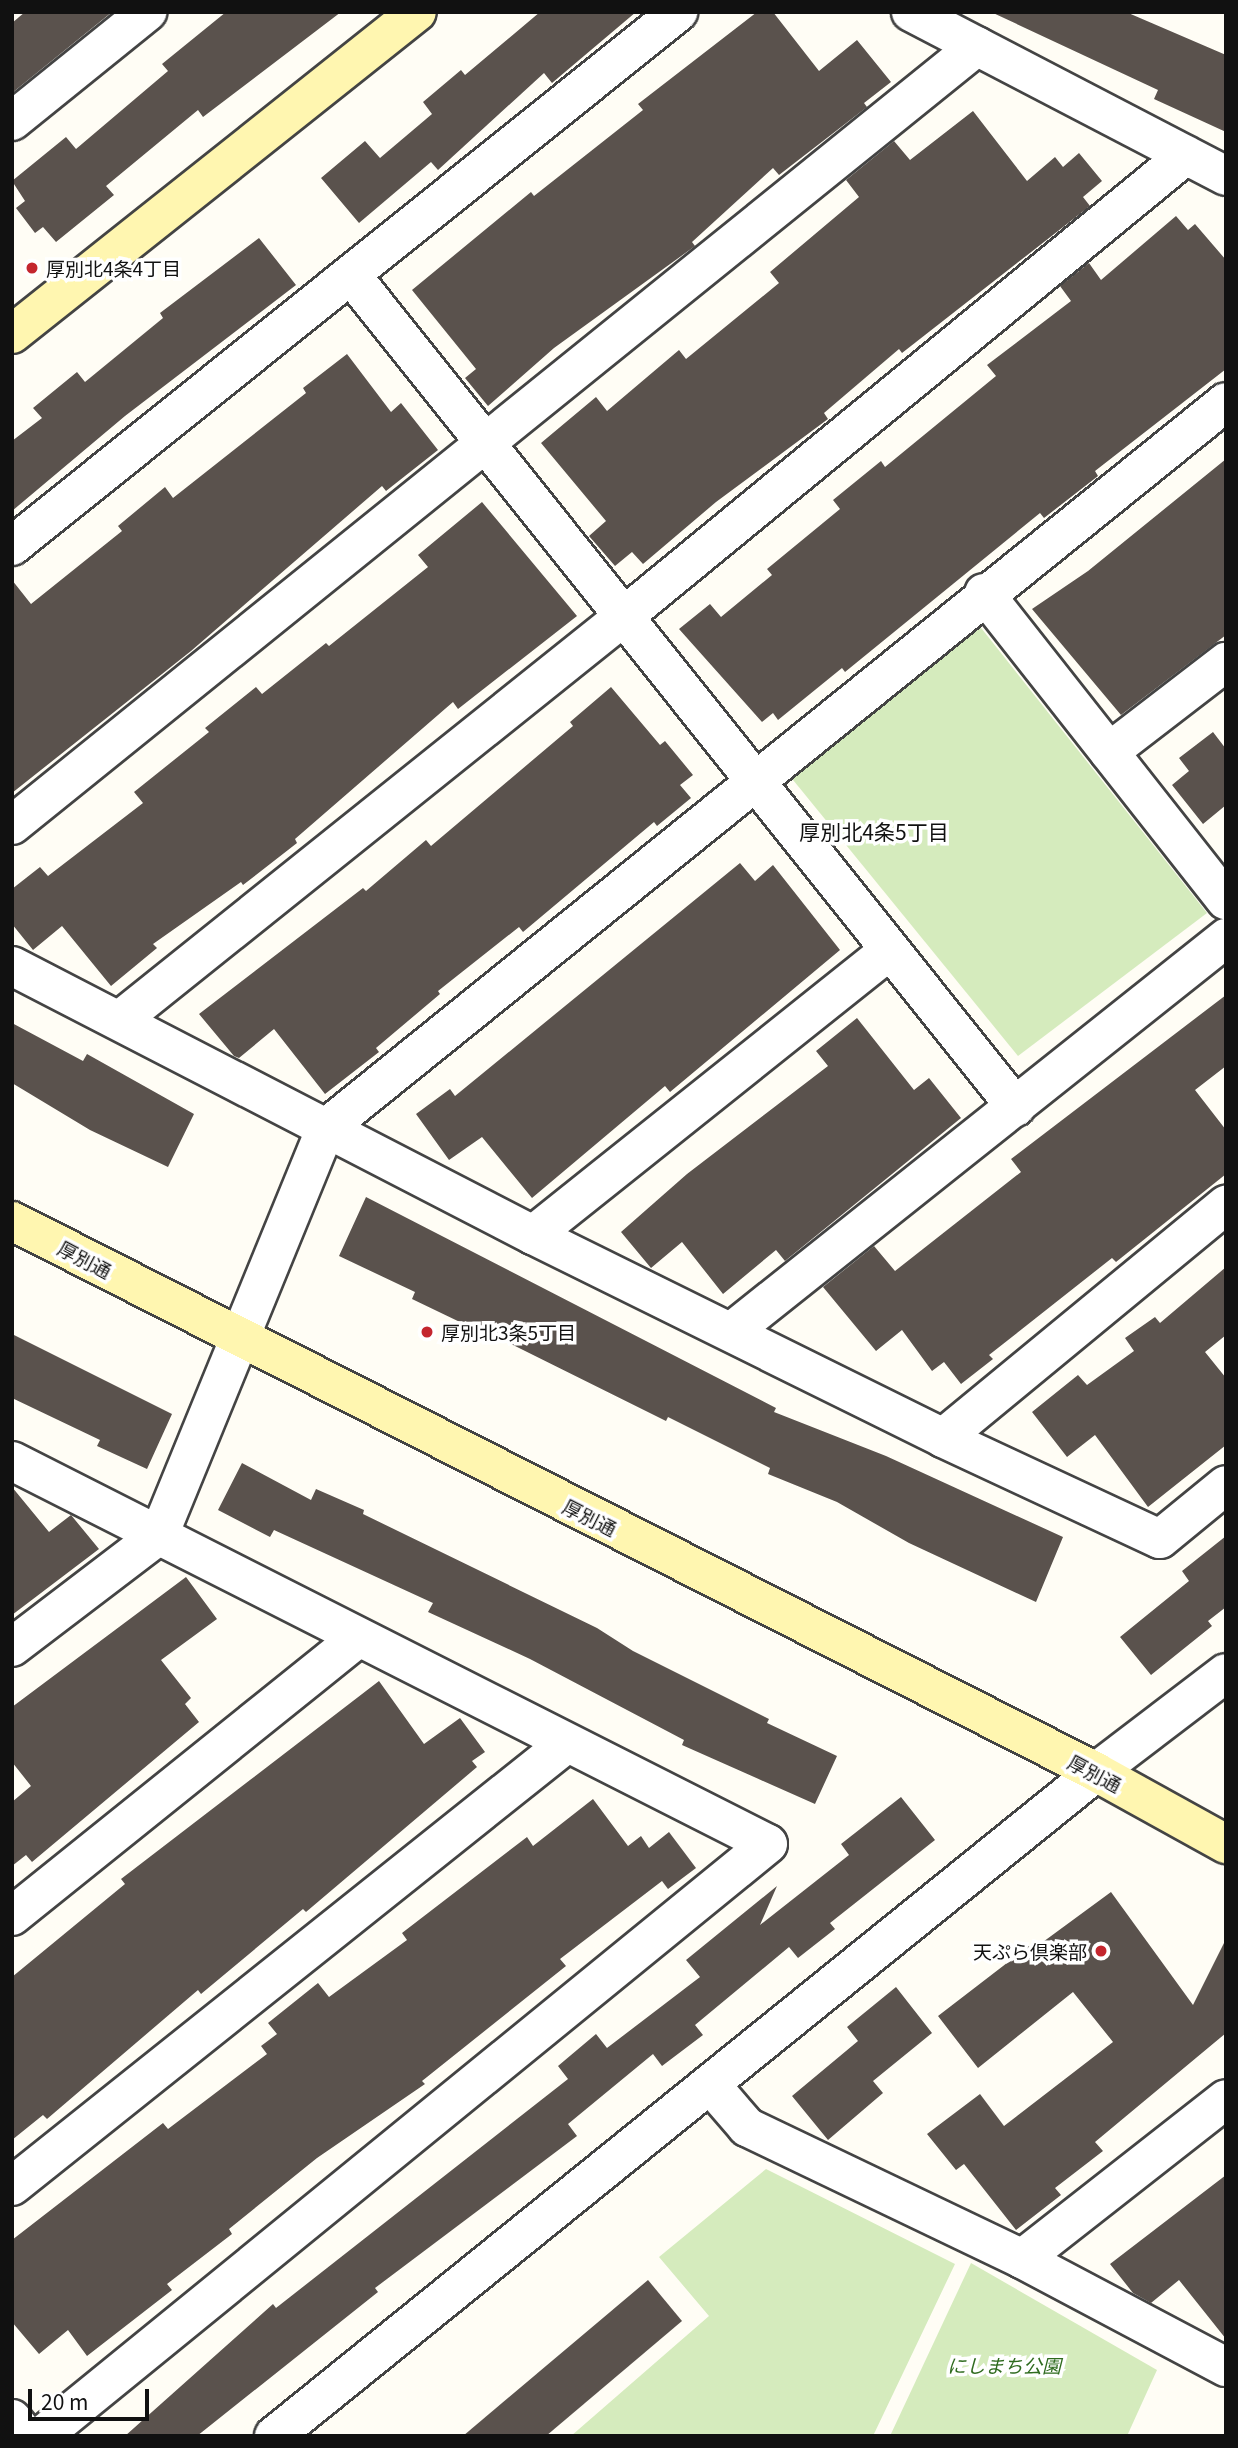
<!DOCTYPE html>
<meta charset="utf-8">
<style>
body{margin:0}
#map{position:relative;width:1238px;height:2448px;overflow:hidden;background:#fffdf5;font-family:Georgia,"Noto Sans JP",serif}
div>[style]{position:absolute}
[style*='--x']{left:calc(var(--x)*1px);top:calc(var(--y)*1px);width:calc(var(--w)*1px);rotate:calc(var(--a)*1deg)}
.green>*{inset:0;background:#d5ebbd}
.building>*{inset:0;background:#5a524d}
.roads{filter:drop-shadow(2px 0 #444) drop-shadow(-2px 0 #444) drop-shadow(0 2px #444) drop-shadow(0 -2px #444)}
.street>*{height:38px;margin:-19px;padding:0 19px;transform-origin:19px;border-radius:19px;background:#fff}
.secondary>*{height:38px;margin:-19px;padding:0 19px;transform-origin:19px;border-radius:19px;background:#fff6b0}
.dots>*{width:19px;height:19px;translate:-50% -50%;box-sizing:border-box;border:4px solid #fff;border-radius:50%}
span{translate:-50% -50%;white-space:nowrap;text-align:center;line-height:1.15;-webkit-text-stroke:7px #fff;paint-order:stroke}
.poi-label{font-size:19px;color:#111}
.left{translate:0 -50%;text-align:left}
.right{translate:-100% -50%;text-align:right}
.street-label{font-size:19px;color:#111}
.park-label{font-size:19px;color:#2f6b1f;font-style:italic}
.neighbourhood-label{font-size:21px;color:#111}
.frame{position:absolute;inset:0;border:14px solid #111;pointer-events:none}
.scale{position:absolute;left:28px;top:2389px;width:121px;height:32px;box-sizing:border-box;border:4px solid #111;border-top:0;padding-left:9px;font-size:21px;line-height:24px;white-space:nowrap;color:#111;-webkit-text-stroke:5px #fff;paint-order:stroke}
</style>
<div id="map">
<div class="green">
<div style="clip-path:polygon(978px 624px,1207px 913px,1018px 1056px,789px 775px)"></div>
<div style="clip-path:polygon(766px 2169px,955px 2264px,873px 2436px,571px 2436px,709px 2316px,659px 2257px)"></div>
<div style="clip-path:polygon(971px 2263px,1157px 2370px,1127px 2436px,890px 2436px)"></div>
</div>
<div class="building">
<div style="clip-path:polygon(25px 12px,112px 12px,12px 93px,12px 23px)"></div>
<div style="clip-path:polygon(226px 12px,341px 12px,203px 117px,198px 110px,106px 186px,114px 195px,56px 242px,43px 227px,35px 233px,16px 208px,25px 201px,12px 181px,66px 137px,76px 149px,168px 71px,162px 64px)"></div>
<div style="clip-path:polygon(540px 12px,636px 12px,552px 83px,544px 73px,438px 170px,431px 162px,359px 223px,321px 178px,365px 141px,380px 158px,432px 114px,423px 102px,461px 70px,465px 75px)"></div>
<div style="clip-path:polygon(757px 12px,773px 12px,819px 71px,857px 40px,891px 82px,864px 103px,867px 107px,779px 175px,773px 168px,692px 242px,695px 246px,554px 348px,488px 406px,465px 378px,476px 369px,412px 290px,531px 192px,534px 196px,643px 110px,638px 104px)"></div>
<div style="clip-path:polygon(991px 12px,1126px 12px,1226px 55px,1226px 132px,1154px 99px,1158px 90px)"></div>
<div style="clip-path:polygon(973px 111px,1027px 181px,1055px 157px,1063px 167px,1079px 153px,1102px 181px,1083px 197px,1090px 206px,902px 353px,899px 349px,824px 413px,828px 419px,716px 502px,643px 564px,632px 552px,615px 566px,589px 536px,606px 521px,541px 443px,596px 397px,607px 411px,679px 350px,686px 359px,779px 283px,770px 272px,859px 197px,846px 180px,894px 141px,910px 160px)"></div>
<div style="clip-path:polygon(1176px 216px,1188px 230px,1195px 224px,1226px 260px,1226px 369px,1095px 471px,1098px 476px,1044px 518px,1040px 513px,845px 672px,842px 668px,778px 720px,773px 713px,762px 722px,679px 629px,710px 604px,721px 617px,772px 575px,767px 569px,840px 509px,833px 500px,881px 461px,885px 467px,996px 376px,987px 365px,1071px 301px,1060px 286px,1089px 263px,1101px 280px)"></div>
<div style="clip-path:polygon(259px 238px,296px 285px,125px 416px,12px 511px,12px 441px,42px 418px,33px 408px,77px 372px,85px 382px,163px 318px,160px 313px)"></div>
<div style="clip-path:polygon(347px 354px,391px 412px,401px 403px,438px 450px,386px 491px,382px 486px,191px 651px,12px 793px,12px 580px,31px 604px,122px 531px,118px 526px,165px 487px,173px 498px,306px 393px,303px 388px)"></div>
<div style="clip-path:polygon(1226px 459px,1226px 635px,1121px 715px,1032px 609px,1088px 571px)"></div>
<div style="clip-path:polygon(482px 502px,577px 616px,458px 709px,453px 702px,295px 839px,297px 843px,243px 885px,241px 882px,153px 944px,157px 948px,111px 986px,62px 926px,33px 950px,12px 924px,12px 889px,40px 867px,48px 876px,143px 803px,134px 792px,209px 732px,205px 728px,256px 687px,262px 694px,326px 643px,329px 646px,428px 567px,418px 555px)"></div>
<div style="clip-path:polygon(611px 687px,660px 745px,665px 741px,693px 775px,680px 785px,691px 798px,657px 826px,654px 822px,523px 932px,519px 927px,438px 991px,440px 994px,376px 1048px,379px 1052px,325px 1094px,274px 1029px,239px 1058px,234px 1056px,199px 1014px,363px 888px,366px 891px,426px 840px,431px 846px,573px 726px,570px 722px)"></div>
<div style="clip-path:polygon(1213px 732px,1226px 749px,1226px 805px,1203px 824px,1172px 785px,1189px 771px,1179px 758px)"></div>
<div style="clip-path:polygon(740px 863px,755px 881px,773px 865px,840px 950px,670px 1092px,665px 1086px,532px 1198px,482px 1137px,449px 1160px,416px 1114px,450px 1089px,455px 1096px)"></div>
<div style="clip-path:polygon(1226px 995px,1226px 1066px,1195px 1090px,1226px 1130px,1226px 1174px,1116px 1262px,1112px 1258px,989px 1355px,993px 1359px,961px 1384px,944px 1362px,932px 1371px,902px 1330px,876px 1351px,823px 1287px,874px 1246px,895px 1271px,1021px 1172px,1011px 1159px)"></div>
<div style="clip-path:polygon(857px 1018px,914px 1090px,929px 1078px,961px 1118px,785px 1261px,776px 1250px,723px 1294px,682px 1242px,651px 1268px,621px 1232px,687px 1174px,828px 1066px,816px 1051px)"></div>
<div style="clip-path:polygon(12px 1023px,83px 1061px,87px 1054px,194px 1114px,168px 1167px,90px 1130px,12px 1083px)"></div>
<div style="clip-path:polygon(366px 1197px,776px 1408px,774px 1412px,886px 1456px,1063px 1537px,1036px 1602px,909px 1543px,837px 1502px,768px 1474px,770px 1468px,668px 1417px,666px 1421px,465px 1321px,464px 1324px,412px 1299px,415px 1292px,339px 1256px)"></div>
<div style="clip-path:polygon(1226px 1267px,1226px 1335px,1205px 1352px,1226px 1378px,1226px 1445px,1148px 1507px,1095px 1435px,1067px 1457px,1032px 1412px,1078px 1375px,1087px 1385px,1134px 1351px,1125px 1338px,1155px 1317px,1160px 1323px)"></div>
<div style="clip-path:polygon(12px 1334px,172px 1414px,147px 1469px,97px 1446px,100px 1440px,12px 1398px)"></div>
<div style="clip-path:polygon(242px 1463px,311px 1500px,316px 1489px,364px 1510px,363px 1514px,597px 1628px,633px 1651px,769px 1719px,767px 1723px,837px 1756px,815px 1804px,682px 1745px,684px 1740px,530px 1659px,428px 1612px,433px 1603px,274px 1530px,270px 1537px,218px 1510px)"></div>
<div style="clip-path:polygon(12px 1487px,49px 1532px,71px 1515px,99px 1549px,12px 1615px)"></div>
<div style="clip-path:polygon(1226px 1536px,1226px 1607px,1208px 1621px,1212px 1626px,1151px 1675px,1120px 1637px,1189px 1581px,1182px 1571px)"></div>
<div style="clip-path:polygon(186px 1577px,217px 1619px,161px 1660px,191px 1698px,185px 1704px,199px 1722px,32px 1862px,26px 1855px,12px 1866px,12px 1802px,31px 1786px,12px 1762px,12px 1707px)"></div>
<div style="clip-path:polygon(379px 1681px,424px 1744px,460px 1718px,485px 1752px,472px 1761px,477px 1767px,306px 1912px,303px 1909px,201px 1994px,198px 1990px,47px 2119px,43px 2115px,12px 2140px,12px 1977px,125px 1884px,121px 1879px)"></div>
<div style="clip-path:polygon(901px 1797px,935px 1840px,830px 1923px,835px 1929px,798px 1958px,789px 1947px,695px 2025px,703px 2035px,662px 2066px,653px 2054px,568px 2124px,577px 2136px,375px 2288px,378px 2292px,197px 2436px,125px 2436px,273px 2304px,276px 2308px,568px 2079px,558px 2066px,596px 2034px,607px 2048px,700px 1977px,686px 1960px,777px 1886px,760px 1925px,849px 1855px,841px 1844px)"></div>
<div style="clip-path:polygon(593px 1799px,628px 1846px,641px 1836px,649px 1848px,669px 1832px,696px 1868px,668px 1889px,662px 1881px,560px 1959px,566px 1966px,422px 2081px,425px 2084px,317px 2158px,229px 2229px,232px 2234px,167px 2284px,172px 2290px,87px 2356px,68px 2330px,39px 2354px,12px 2322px,12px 2240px,163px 2123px,168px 2129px,267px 2054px,261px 2046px,277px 2034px,268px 2023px,318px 1983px,329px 1997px,407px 1940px,402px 1933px,527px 1837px,533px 1846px)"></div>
<div style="clip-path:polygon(1111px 1892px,1193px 2005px,1226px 1939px,1226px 2033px,1095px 2142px,1103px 2151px,1055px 2188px,1061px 2195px,1016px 2230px,964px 2164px,956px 2170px,927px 2134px,980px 2094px,1004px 2126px,1113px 2042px,1073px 1992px,978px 2068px,938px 2016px,1029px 1946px,1032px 1950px)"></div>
<div style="clip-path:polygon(896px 1987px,932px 2033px,873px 2081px,883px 2093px,828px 2140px,792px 2096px,858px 2041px,847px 2027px)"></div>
<div style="clip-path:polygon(1226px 2175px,1226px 2339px,1179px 2280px,1151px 2303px,1133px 2293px,1110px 2264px)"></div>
<div style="clip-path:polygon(648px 2280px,682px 2321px,546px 2436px,463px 2436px)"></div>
</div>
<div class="roads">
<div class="street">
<div style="--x:911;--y:12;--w:355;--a:27.5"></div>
<div style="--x:12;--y:121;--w:174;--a:-38.9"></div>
<div style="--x:351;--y:275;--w:1065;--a:51.37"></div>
<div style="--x:12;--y:546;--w:854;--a:-38.72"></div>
<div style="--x:984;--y:593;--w:391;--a:51.8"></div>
<div style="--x:1109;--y:752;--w:148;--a:-37.6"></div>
<div style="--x:12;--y:825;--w:1240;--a:-38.91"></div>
<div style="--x:12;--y:966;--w:586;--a:27.31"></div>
<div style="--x:533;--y:1235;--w:458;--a:26.3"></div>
<div style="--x:943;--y:1438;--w:239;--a:25"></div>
<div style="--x:1160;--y:1539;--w:85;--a:-39.3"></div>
<div style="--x:120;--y:1020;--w:645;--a:-38.7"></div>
<div style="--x:623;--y:617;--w:728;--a:-39.37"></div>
<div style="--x:533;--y:1235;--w:455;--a:-38.6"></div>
<div style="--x:731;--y:1332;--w:633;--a:-38.52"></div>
<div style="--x:943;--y:1438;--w:367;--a:-39.5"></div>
<div style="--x:12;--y:1461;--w:847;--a:26.87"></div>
<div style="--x:768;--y:1844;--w:937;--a:140.81"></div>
<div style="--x:12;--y:1647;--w:185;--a:-37.3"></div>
<div style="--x:159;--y:1535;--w:440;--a:-67.7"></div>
<div style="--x:326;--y:1128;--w:1156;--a:-38.89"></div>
<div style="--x:12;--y:1916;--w:444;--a:-38.8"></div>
<div style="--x:710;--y:2084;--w:57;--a:49.3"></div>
<div style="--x:747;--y:2127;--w:305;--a:25.6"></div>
<div style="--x:1022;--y:2259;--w:231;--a:27.9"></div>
<div style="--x:12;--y:2186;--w:710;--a:-38.6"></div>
<div style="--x:1022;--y:2259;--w:259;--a:-38.1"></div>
<div style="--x:12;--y:2419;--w:22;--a:51"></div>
<div style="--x:274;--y:2436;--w:1057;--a:-38.93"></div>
<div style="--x:1096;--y:1772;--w:163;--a:-37.3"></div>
</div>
<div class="secondary">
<div style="--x:12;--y:334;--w:517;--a:-38.49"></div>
<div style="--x:12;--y:1221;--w:1216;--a:26.94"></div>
<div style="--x:1096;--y:1772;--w:149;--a:29"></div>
</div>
</div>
<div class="dots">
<div style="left:32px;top:268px;background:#c4262e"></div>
<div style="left:427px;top:1332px;background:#c4262e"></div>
<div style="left:1101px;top:1951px;background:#c4262e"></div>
</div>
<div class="poi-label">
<span class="left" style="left:46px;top:268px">厚別北4条4丁目</span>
<span class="left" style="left:441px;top:1332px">厚別北3条5丁目</span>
<span class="right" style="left:1087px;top:1951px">天ぷら倶楽部</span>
</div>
<div class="street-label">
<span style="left:85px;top:1259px;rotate:28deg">厚別通</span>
<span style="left:590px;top:1517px;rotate:27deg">厚別通</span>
<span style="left:1095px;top:1773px;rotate:28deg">厚別通</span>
</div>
<div class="park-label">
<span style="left:1004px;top:2365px">にしまち公園</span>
</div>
<div class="neighbourhood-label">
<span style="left:874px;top:831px">厚別北4条5丁目</span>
</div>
<div class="frame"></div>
<div class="scale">20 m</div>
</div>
